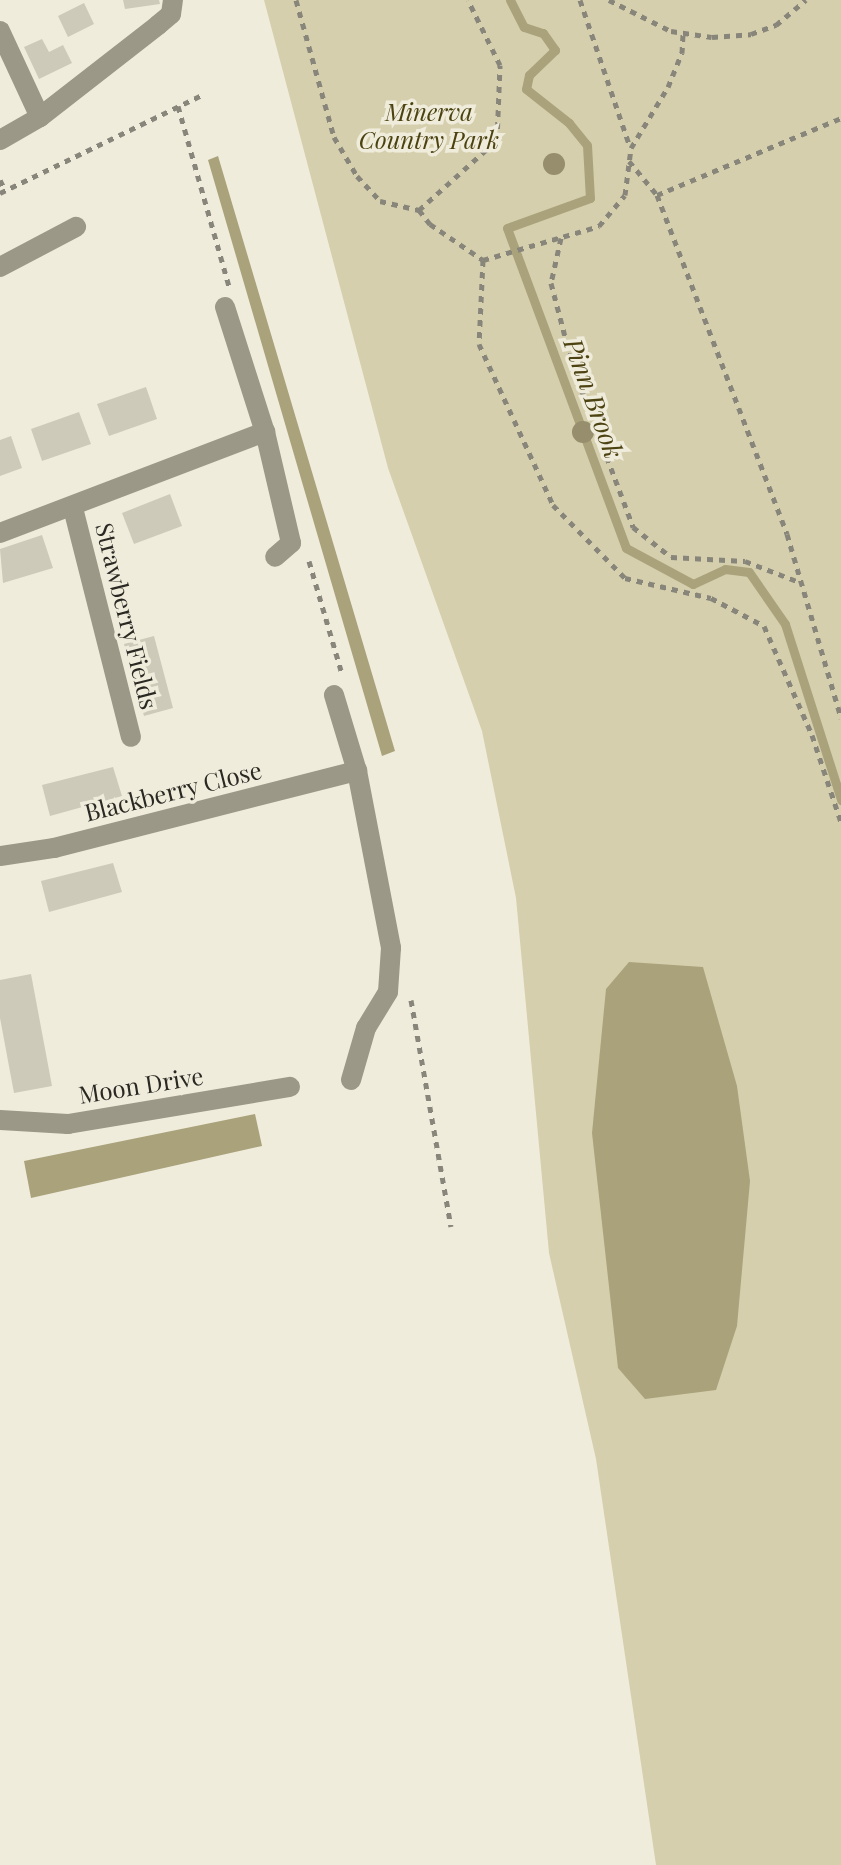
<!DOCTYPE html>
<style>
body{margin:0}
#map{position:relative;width:841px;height:1865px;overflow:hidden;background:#f0ecdc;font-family:"Playfair Display",serif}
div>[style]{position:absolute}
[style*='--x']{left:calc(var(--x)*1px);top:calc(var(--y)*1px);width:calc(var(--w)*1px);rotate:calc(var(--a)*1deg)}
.green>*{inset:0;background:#d5cfad}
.water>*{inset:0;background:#aaa27b}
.stream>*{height:9px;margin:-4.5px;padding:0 4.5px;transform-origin:4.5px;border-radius:4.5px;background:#aaa27b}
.building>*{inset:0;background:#cdcaba}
.path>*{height:5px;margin-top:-2.5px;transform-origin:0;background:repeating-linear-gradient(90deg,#88857a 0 6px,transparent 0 12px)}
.minor>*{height:20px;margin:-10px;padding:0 10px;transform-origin:10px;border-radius:10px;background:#9b9887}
.trees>*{width:22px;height:22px;margin:-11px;border-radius:50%;background:#968e6c}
span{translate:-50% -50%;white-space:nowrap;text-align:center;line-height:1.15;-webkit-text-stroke:7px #f0ecdc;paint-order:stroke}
.park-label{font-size:24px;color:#4c4210;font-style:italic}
.street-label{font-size:24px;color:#2a2822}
.water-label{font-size:26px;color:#4d4312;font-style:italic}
</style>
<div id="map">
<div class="green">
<div style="clip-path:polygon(264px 0,841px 0,841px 1865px,656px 1865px,596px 1459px,549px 1253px,516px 898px,482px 731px,388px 468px)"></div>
</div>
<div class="water">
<div style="clip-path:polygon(218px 156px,395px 751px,382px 756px,208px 160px)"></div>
<div style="clip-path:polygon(629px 962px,703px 967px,737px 1086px,750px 1181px,737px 1326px,716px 1390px,645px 1399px,618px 1368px,592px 1133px,606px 989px)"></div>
<div style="clip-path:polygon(255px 1114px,262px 1146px,31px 1198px,24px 1161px)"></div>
</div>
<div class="stream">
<div style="--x:510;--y:0;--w:30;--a:63"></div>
<div style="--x:524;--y:27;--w:20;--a:18"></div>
<div style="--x:543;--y:33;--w:21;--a:55"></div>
<div style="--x:555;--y:50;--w:36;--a:136"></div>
<div style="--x:529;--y:75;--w:14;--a:102"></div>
<div style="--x:526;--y:89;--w:55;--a:38.3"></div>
<div style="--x:569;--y:123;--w:28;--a:51"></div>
<div style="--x:587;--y:145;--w:53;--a:86.8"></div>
<div style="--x:590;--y:198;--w:88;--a:160.1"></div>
<div style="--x:507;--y:228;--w:341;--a:69.6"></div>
<div style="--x:626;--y:548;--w:76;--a:28.2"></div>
<div style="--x:693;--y:584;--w:35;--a:-25"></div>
<div style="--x:725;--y:569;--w:24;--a:7"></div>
<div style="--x:749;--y:572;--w:63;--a:55.3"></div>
<div style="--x:785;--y:624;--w:185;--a:72.3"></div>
</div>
<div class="building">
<div style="clip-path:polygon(123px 0,159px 0,160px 4px,125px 9px)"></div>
<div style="clip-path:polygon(84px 3px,94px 24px,68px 37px,58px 16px)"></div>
<div style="clip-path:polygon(42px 39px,49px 52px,63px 45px,72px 63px,39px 79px,24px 47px)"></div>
<div style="clip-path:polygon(146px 387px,157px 419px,109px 436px,97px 404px)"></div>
<div style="clip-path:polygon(79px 412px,91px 444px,42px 461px,31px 429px)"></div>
<div style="clip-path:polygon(11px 436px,22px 468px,0 476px,0 440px)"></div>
<div style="clip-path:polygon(170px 494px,182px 526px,134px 544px,122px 513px)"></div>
<div style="clip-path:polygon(42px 535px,53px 568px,3px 583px,0 549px)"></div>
<div style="clip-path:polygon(154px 636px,173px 708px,144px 716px,124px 644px)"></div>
<div style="clip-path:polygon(113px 767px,122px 796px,50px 816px,42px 785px)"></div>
<div style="clip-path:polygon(113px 863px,122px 892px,49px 912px,41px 881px)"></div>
<div style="clip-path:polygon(31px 974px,52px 1086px,14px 1093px,0 1018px,0 980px)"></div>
</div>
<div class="path">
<div style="--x:296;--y:0;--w:142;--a:74.5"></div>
<div style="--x:334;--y:137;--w:45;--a:59.5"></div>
<div style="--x:357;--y:176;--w:34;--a:47"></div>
<div style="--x:380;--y:201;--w:40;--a:13"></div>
<div style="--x:419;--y:210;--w:18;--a:52"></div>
<div style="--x:430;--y:224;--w:64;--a:34.2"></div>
<div style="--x:483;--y:260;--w:121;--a:-16.3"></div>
<div style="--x:599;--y:226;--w:40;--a:-50"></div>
<div style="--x:625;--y:195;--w:47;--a:-82.7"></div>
<div style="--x:631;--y:148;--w:71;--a:-58.8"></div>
<div style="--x:668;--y:87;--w:37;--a:-68"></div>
<div style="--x:682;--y:53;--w:19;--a:-87"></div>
<div style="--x:580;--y:0;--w:155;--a:71.2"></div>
<div style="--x:609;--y:0;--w:69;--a:26.6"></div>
<div style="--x:671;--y:31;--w:41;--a:8.3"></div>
<div style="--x:712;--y:37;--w:39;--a:-4"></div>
<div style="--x:751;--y:34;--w:27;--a:-20"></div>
<div style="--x:776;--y:25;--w:39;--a:-40"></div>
<div style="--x:178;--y:106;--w:187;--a:74.2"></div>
<div style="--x:629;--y:161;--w:44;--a:50.5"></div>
<div style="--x:657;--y:195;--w:363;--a:69"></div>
<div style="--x:787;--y:534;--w:192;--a:73.6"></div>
<div style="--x:0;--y:180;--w:11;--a:63"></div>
<div style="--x:0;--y:193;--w:225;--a:-25.9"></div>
<div style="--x:657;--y:195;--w:199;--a:-22.7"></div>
<div style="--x:419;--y:210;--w:105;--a:-41.9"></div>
<div style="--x:497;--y:140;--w:75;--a:-87.7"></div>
<div style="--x:500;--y:65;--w:72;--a:-116.2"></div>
<div style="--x:561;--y:238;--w:46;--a:102.5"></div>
<div style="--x:551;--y:283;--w:87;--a:75.3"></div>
<div style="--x:573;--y:367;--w:171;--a:69.4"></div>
<div style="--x:633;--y:527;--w:48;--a:38.3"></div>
<div style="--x:671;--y:557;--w:74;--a:3.1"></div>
<div style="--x:745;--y:561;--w:61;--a:21.1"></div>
<div style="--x:483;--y:260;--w:84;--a:92.7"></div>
<div style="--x:479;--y:344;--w:177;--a:65.3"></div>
<div style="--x:553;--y:505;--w:103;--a:45.4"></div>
<div style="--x:625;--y:578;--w:88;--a:13.1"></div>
<div style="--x:711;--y:598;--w:60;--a:27.8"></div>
<div style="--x:764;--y:626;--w:119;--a:66.2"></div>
<div style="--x:812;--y:735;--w:92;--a:71.6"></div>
<div style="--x:309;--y:561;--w:118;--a:73.7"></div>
<div style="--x:411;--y:1000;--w:230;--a:80"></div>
</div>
<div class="minor">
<div style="--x:0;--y:31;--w:95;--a:65.1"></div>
<div style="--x:0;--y:140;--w:46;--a:-29.9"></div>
<div style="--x:40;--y:117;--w:150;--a:-37.9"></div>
<div style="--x:158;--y:25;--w:17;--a:-40"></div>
<div style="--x:171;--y:14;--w:14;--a:-82"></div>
<div style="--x:0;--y:267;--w:86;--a:-27.8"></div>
<div style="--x:225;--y:307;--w:131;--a:72.3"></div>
<div style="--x:265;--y:432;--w:114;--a:76.8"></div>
<div style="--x:291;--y:543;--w:21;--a:139"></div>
<div style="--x:73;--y:508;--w:236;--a:75.8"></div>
<div style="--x:0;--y:533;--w:284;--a:-20.9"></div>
<div style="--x:334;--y:695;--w:79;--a:73.2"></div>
<div style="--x:357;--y:771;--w:180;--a:79.1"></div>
<div style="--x:391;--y:948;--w:44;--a:93.9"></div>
<div style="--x:388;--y:992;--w:42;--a:121.4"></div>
<div style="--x:366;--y:1028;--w:54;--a:106.1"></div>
<div style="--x:0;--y:856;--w:55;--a:-8.4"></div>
<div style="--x:54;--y:848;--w:313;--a:-14.3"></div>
<div style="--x:0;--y:1120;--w:68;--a:3.4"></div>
<div style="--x:68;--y:1124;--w:225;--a:-9.5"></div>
</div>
<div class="trees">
<div style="left:554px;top:164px"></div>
<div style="left:583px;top:432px"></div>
</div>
<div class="park-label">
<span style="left:429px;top:126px">Minerva<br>Country Park</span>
</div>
<div class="street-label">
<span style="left:127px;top:616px;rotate:76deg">Strawberry Fields</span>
<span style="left:173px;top:791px;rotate:-14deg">Blackberry Close</span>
<span style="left:141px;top:1085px;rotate:-9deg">Moon Drive</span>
</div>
<div class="water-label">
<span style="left:594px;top:398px;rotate:70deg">Pinn Brook</span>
</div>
</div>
